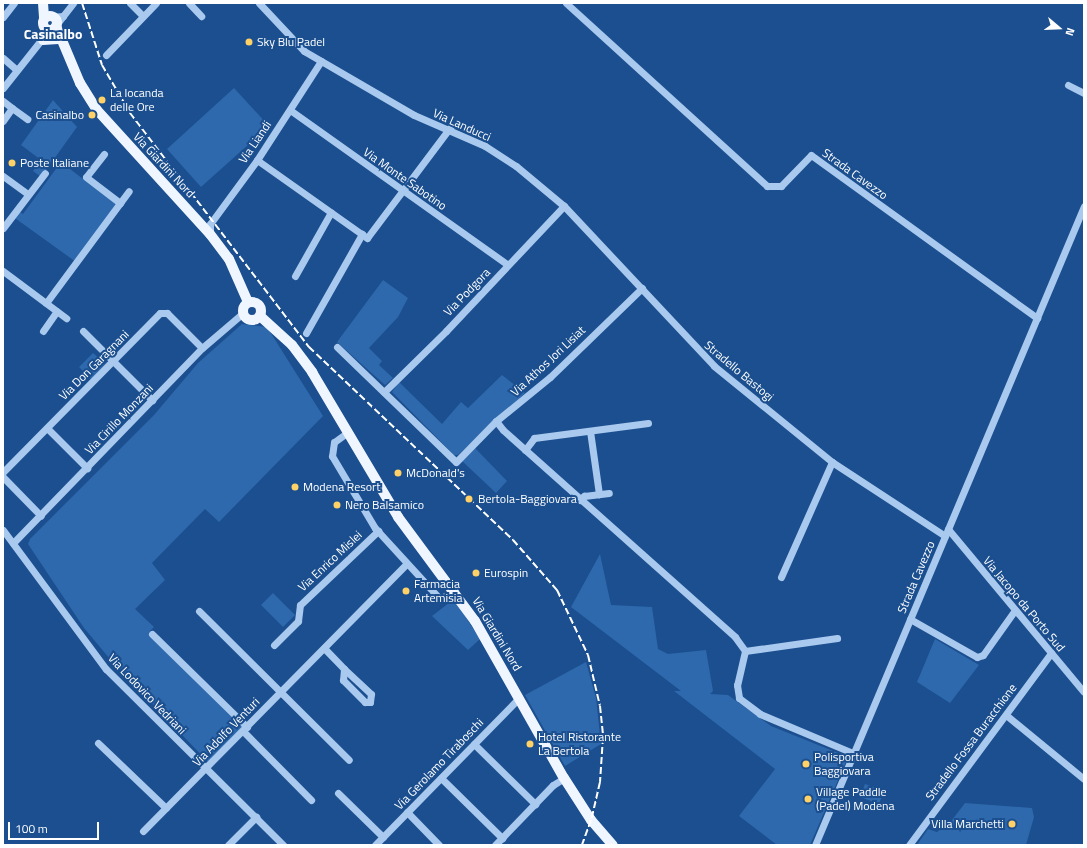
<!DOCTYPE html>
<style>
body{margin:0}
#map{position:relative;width:1087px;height:848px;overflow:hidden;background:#1b4f8f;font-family:"Titillium Web",sans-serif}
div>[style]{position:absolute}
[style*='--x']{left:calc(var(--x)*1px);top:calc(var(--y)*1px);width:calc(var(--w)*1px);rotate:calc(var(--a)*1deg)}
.green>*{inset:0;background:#2e69ad}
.minor>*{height:7px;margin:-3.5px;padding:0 3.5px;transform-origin:3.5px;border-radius:3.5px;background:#a9c9ee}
.major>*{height:10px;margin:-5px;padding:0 5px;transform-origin:5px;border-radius:5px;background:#f0f6ff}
.major>.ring{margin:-5px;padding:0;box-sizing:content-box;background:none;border:10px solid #f0f6ff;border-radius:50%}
.rail>*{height:2px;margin-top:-1px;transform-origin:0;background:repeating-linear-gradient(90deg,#fff 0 7px,transparent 0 10px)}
.dots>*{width:11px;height:11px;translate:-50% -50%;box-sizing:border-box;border:2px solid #1b4f8f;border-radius:50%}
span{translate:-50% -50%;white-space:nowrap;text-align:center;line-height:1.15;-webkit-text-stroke:4px #1b4f8f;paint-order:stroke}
.poi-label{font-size:12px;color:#fff}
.left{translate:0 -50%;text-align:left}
.right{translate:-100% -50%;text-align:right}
.street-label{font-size:12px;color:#fff}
.quarter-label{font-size:14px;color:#fff;font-weight:700}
.frame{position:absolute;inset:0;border:4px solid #fff;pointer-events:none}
.north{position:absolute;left:1039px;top:8px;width:40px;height:40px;-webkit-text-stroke:3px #1b4f8f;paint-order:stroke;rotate:109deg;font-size:11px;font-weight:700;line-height:16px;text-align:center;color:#fff}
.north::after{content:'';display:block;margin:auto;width:14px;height:18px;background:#fff;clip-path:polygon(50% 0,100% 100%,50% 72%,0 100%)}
.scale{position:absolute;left:8px;top:822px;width:91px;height:18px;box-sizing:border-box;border:2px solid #fff;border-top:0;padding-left:5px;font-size:12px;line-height:14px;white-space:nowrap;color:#fff;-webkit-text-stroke:3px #1b4f8f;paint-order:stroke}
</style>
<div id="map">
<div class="green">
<div style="clip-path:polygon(234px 88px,269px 126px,201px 187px,167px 149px)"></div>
<div style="clip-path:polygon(53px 100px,77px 127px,41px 177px,33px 171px,41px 160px,21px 145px)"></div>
<div style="clip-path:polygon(61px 162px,118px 206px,76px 262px,12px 216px,17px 210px,23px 214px)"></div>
<div style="clip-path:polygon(383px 280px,408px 298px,398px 317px,369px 348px,382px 361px,379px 365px,393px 378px,385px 385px,337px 342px)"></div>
<div style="clip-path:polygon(242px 324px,267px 327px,323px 416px,219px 522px,205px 509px,152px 563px,165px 580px,135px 609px,154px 627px,150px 631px,247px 727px,210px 764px,115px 665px,84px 628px,28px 544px,30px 539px,154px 415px,198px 363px)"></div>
<div style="clip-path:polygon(93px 353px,100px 359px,103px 356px,107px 362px,91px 379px,79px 367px)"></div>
<div style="clip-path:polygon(502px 375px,525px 393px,458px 455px,454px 455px,392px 392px,399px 382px,442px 424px,461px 402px,468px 408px)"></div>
<div style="clip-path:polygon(475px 448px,507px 481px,496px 493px,462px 461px)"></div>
<div style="clip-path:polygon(600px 554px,611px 605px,652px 607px,658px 649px,668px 654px,706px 650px,713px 691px,710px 694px,728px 695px,771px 726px,848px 757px,810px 845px,777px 845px,739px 816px,775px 769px,674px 691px,681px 691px,571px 607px)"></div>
<div style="clip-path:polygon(273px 593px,295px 615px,283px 627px,261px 605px)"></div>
<div style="clip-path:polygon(454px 599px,480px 639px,468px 650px,432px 616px)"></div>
<div style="clip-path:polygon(935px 639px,979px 665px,950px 703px,917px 682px)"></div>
<div style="clip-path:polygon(586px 662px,596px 698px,601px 744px,565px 766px,525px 695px)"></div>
<div style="clip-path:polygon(865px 784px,884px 791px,879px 804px,860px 797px)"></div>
<div style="clip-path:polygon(965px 803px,1032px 808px,1034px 817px,1026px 845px,917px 845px,928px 829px,937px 832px,952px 820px)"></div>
</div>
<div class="minor">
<div style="--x:130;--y:3;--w:18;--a:45"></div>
<div style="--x:189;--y:3;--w:18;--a:47"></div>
<div style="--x:259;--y:3;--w:66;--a:46.8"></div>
<div style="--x:304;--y:51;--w:127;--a:30.2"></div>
<div style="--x:414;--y:115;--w:77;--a:23.6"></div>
<div style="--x:485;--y:146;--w:37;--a:33"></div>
<div style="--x:516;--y:166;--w:62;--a:39.8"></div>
<div style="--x:564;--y:206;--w:219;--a:46.8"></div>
<div style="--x:714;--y:366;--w:152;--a:39.1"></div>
<div style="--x:832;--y:462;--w:135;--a:33.2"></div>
<div style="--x:566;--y:3;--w:272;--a:42.3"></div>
<div style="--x:767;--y:186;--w:14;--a:0"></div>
<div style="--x:781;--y:186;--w:43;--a:-45.9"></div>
<div style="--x:811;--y:155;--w:279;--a:35.8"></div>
<div style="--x:3;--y:17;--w:18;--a:-52"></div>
<div style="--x:51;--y:17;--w:12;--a:-5"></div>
<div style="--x:56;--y:25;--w:28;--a:-52"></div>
<div style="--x:106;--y:55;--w:72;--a:-46.1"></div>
<div style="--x:3;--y:58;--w:18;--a:41"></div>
<div style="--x:1068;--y:85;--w:18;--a:27"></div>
<div style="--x:3;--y:88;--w:74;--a:-51.6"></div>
<div style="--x:3;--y:101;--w:11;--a:38"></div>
<div style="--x:12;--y:108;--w:16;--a:125"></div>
<div style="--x:12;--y:108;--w:19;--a:36"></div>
<div style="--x:290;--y:110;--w:267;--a:35.4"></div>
<div style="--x:104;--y:154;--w:29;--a:128"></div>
<div style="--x:86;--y:177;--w:43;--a:37.4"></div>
<div style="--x:257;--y:160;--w:135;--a:35.3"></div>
<div style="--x:367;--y:238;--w:140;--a:-53.1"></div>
<div style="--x:3;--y:176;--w:31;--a:36"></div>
<div style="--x:3;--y:228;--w:69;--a:-52.6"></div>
<div style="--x:210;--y:234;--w:10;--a:-90"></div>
<div style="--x:210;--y:224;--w:79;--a:-53.7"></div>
<div style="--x:257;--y:160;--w:118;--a:-57.1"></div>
<div style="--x:3;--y:271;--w:79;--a:36.7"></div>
<div style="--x:295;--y:276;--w:73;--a:-60.6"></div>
<div style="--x:642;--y:288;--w:128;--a:135.9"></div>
<div style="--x:550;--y:377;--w:70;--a:140.8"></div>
<div style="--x:496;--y:421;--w:11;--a:52"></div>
<div style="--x:503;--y:430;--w:311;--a:41.7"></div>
<div style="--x:735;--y:637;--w:17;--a:54"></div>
<div style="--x:745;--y:651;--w:35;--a:103"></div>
<div style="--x:737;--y:685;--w:13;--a:81"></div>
<div style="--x:739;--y:698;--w:26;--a:37"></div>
<div style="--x:760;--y:714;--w:101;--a:22.8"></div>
<div style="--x:46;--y:303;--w:139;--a:-53.5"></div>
<div style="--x:43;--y:331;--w:24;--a:-55"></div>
<div style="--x:83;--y:331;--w:98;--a:45"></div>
<div style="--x:306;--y:333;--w:114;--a:-60.5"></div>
<div style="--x:337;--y:347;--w:165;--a:44"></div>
<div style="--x:456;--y:462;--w:57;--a:-45.7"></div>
<div style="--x:384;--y:392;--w:87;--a:-44.5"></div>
<div style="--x:446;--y:331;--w:172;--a:-46.7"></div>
<div style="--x:47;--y:428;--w:57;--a:45"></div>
<div style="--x:590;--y:431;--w:64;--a:81.9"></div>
<div style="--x:348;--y:432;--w:17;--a:144"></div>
<div style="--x:334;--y:442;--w:14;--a:98"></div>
<div style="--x:332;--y:456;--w:84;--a:59.2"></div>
<div style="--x:375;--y:528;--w:96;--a:47.5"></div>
<div style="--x:440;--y:599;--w:17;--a:-31"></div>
<div style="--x:525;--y:450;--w:15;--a:-53"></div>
<div style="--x:534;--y:438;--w:115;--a:-7.5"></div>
<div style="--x:3;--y:472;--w:223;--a:-45.4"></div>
<div style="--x:160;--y:313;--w:7;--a:0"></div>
<div style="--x:167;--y:313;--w:49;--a:45"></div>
<div style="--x:3;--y:477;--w:54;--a:45.7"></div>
<div style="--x:580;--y:500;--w:6;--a:-45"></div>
<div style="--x:584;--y:496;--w:25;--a:-7"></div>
<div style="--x:948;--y:529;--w:212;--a:50.2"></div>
<div style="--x:3;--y:530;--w:173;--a:53.5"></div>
<div style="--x:106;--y:669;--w:250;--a:44.8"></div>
<div style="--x:13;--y:543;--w:272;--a:-45.9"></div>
<div style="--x:202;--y:348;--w:54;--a:-40.5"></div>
<div style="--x:781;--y:577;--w:126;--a:-66.1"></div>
<div style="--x:199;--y:611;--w:211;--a:44.8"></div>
<div style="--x:910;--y:619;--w:77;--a:29.6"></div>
<div style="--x:977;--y:657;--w:6;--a:-18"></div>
<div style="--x:983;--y:655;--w:55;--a:-54.6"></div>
<div style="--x:152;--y:634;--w:133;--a:44.4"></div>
<div style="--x:274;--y:645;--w:34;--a:-45"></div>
<div style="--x:298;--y:621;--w:16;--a:-83"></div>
<div style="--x:300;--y:605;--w:108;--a:-43.5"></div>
<div style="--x:324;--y:648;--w:29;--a:46"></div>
<div style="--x:344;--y:669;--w:11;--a:95"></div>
<div style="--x:343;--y:680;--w:31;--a:45"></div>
<div style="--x:365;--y:702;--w:5;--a:0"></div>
<div style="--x:370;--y:702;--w:8;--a:-83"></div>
<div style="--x:371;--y:694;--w:37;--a:-137"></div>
<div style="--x:745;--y:651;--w:93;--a:-8"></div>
<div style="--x:1006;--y:715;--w:101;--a:39.4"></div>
<div style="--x:243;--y:731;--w:97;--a:45.4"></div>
<div style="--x:98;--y:743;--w:94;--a:43.7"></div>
<div style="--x:474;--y:744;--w:86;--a:44.5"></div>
<div style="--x:441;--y:778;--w:86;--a:44.5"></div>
<div style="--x:338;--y:793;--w:63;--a:44.4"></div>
<div style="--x:407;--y:812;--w:46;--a:45.9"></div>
<div style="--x:143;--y:831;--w:375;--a:-45.4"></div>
<div style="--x:228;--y:845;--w:40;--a:-45"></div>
<div style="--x:375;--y:845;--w:206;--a:-45.6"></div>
<div style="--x:495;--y:845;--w:83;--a:-46"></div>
<div style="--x:553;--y:785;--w:13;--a:-32"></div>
<div style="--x:815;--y:845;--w:693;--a:-67.17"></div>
<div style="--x:909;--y:845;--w:239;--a:-53.5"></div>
</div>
<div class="major">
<div style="--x:43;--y:3;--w:16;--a:86"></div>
<div class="ring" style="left:43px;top:16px;width:4px;height:4px"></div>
<div style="--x:56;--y:26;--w:62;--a:67.2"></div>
<div style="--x:80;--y:83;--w:32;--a:58"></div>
<div style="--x:97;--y:110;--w:168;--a:47.7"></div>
<div style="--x:210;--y:234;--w:31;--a:53"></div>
<div style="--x:229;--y:259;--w:47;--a:66.2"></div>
<div style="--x:43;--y:40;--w:15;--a:-4"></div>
<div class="ring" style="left:243px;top:302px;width:8px;height:8px"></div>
<div style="--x:260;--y:316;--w:43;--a:42.2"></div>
<div style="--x:292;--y:345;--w:34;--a:53"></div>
<div style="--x:312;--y:372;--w:169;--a:59.3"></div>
<div style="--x:398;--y:517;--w:129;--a:53.5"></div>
<div style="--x:475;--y:621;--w:180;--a:60.5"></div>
<div style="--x:564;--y:778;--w:50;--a:57.3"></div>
<div style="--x:591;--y:820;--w:33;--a:49"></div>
</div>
<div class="rail">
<div style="--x:82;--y:3;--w:65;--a:72.1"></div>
<div style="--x:102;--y:65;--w:56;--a:59.7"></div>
<div style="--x:130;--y:113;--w:295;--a:52.6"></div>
<div style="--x:309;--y:347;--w:281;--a:43.4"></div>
<div style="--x:513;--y:540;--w:67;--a:48.7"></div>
<div style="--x:557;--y:590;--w:72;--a:64.5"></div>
<div style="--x:588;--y:655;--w:52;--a:76.8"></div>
<div style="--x:600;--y:706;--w:31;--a:84"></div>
<div style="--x:603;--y:737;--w:45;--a:93.8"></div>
<div style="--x:600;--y:782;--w:39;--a:103"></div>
<div style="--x:591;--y:820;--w:27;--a:110"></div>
</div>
<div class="dots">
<div style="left:249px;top:42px;background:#ffd166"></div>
<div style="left:102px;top:100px;background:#ffd166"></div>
<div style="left:92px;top:115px;background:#ffd166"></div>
<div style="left:12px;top:163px;background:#ffd166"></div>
<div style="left:398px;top:473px;background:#ffd166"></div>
<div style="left:295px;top:487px;background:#ffd166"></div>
<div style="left:469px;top:499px;background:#ffd166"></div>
<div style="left:337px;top:505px;background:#ffd166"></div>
<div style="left:476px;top:573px;background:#ffd166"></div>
<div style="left:406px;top:591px;background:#ffd166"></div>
<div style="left:530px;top:744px;background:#ffd166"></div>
<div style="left:806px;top:764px;background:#ffd166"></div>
<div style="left:808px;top:799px;background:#ffd166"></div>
<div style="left:1012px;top:824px;background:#ffd166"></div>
</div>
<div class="poi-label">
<span class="left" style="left:257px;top:42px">Sky Blu Padel</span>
<span class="left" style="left:110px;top:100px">La locanda<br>delle Ore</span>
<span class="right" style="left:84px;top:115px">Casinalbo</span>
<span class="left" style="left:20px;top:163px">Poste Italiane</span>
<span class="left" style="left:406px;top:473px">McDonald's</span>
<span class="left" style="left:303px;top:487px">Modena Resort</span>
<span class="left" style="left:478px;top:499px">Bertola-Baggiovara</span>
<span class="left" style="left:345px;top:505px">Nero Balsamico</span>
<span class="left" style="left:484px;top:573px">Eurospin</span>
<span class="left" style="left:414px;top:591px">Farmacia<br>Artemisia</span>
<span class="left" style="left:538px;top:744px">Hotel Ristorante<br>La Bertola</span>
<span class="left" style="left:814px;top:764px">Polisportiva<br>Baggiovara</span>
<span class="left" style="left:816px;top:799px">Village Paddle<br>(Padel) Modena</span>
<span class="right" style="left:1004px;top:824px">Villa Marchetti</span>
</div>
<div class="street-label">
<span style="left:462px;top:125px;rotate:24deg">Via Landucci</span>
<span style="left:255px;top:142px;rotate:-56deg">Via Liandi</span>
<span style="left:164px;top:165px;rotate:47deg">Via Giardini Nord</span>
<span style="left:855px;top:174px;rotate:36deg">Strada Cavezzo</span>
<span style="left:405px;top:179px;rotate:35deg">Via Monte Sabotino</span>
<span style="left:467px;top:292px;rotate:-46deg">Via Podgora</span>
<span style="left:548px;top:361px;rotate:-43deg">Via Athos Jori Lisiat</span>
<span style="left:94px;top:365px;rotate:-45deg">Via Don Garagnani</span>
<span style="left:739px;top:371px;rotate:40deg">Stradello Bastogi</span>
<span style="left:119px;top:419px;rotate:-46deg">Via Cirillo Monzani</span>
<span style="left:330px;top:561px;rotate:-43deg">Via Enrico Mislei</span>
<span style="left:916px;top:577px;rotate:-67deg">Strada Cavezzo</span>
<span style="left:1024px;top:604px;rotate:50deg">Via Jacopo da Porto Sud</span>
<span style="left:497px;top:634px;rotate:59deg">Via Giardini Nord</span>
<span style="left:147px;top:694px;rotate:46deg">Via Lodovico Vedriani</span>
<span style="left:226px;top:732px;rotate:-46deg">Via Adolfo Venturi</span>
<span style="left:971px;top:742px;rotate:-53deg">Stradello Fossa Buracchione</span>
<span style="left:439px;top:764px;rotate:-46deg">Via Gerolamo Tiraboschi</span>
</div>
<div class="quarter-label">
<span style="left:53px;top:34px">Casinalbo</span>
</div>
<div class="frame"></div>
<div class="north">N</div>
<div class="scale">100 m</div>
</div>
